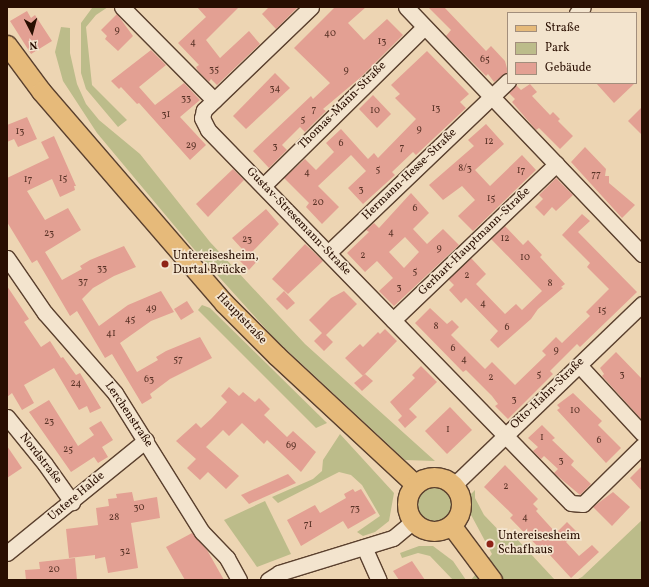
<!DOCTYPE html>
<meta charset="utf-8">
<style>
body{margin:0}
#map{position:relative;width:649px;height:587px;overflow:hidden;background:#edd5b3;font-family:Vollkorn,serif}
div>[style]{position:absolute}
[style*='--x']{left:calc(var(--x)*1px);top:calc(var(--y)*1px);width:calc(var(--w)*1px);rotate:calc(var(--a)*1deg)}
.green>*{inset:0;background:#bcbc8a}
.round{border-radius:50%}
.building>*{inset:0;background:#e3a093}
.roads{filter:drop-shadow(1px 0 #5a402e) drop-shadow(-1px 0 #5a402e) drop-shadow(0 1px #5a402e) drop-shadow(0 -1px #5a402e)}
.minor>*{height:15px;margin:-7.5px;padding:0 7.5px;transform-origin:7.5px;border-radius:7.5px;background:#f3e4ce}
.major>*{height:19px;margin:-9.5px;padding:0 9.5px;transform-origin:9.5px;border-radius:9.5px;background:#e6ba7a}
.major>.ring{margin:-9.5px;padding:0;box-sizing:content-box;background:none;border:19px solid #e6ba7a;border-radius:50%}
.dots>*{width:11px;height:11px;translate:-50% -50%;box-sizing:border-box;border:2px solid #f3e4ce;border-radius:50%}
span{translate:-50% -50%;white-space:nowrap;text-align:center;line-height:1.15;-webkit-text-stroke:3.5px #f3e4ce;paint-order:stroke}
.number-label{font-size:10px;color:#583226}
.number-label span{-webkit-text-stroke-width:0}
.street-label{font-size:12px;color:#290e01}
.poi-label{font-size:12px;color:#290e01}
.left{translate:0 -50%;text-align:left}
.frame{position:absolute;inset:0;border:8px solid #290e01;pointer-events:none}
.legend{position:absolute;left:507px;top:12px;width:130px;height:72px;box-sizing:border-box;background:#f3e4ce;border:1px solid #a28e7c;margin:0;padding:5px 7px;list-style:none;font-size:12px;color:#290e01}
.legend li{display:flex;align-items:center;gap:8px;height:20px}
.legend b{width:20px;border:1px solid #a28e7c}
.north{position:absolute;left:12px;top:12px;width:40px;height:40px;-webkit-text-stroke:3px #f3e4ce;paint-order:stroke;rotate:174deg;font-size:11px;font-weight:700;line-height:16px;text-align:center;color:#290e01}
.north::after{content:'';display:block;margin:auto;width:14px;height:18px;background:#290e01;clip-path:polygon(50% 0,100% 100%,50% 72%,0 100%)}
</style>
<div id="map">
<div class="green">
<div style="clip-path:polygon(108px 7px,96px 15px,86px 27px,92px 85px,127px 120px,118px 127px,86px 89px,81px 73px,81px 23px,92px 8px)"></div>
<div style="clip-path:polygon(61px 27px,70px 28px,70px 53px,77px 84px,86px 104px,99px 120px,140px 154px,210px 242px,305px 344px,435px 461px,405px 460px,274px 338px,193px 248px,97px 133px,63px 81px,55px 52px)"></div>
<div style="clip-path:polygon(202px 305px,210px 308px,327px 423px,316px 428px,198px 310px)"></div>
<div style="clip-path:polygon(340px 434px,394px 493px,389px 521px,375px 532px,363px 536px,357px 532px,380px 516px,362px 485px,351px 475px,339px 472px,278px 503px,272px 497px,313px 479px,322px 471px,323px 460px)"></div>
<div class="round" style="left:413px;top:483px;width:40px;height:40px"></div>
<div style="clip-path:polygon(475px 490px,475px 498px,484px 515px,508px 540px,516px 538px,555px 580px,471px 580px,492px 554px,470px 513px,468px 497px)"></div>
<div style="clip-path:polygon(265px 501px,291px 554px,257px 567px,224px 520px)"></div>
<div style="clip-path:polygon(642px 520px,642px 580px,576px 580px,582px 577px)"></div>
<div style="clip-path:polygon(419px 546px,433px 546px,453px 561px,466px 580px,453px 580px,430px 556px,418px 553px,402px 558px,400px 553px)"></div>
</div>
<div class="building">
<div style="clip-path:polygon(197px 7px,239px 7px,206px 40px,220px 58px,249px 31px,260px 44px,217px 85px,211px 79px,209px 82px,198px 71px,196px 67px,199px 65px,178px 43px,206px 17px)"></div>
<div style="clip-path:polygon(269px 7px,298px 7px,276px 29px,262px 14px)"></div>
<div style="clip-path:polygon(335px 7px,366px 7px,348px 23px,364px 40px,387px 19px,403px 35px,361px 77px,323px 109px,326px 111px,305px 132px,300px 127px,282px 145px,287px 150px,269px 168px,253px 151px,311px 96px,313px 99px,330px 83px,294px 48px)"></div>
<div style="clip-path:polygon(428px 7px,444px 7px,486px 51px,491px 46px,505px 61px,508px 72px,494px 82px,488px 74px,486px 76px,446px 36px,451px 30px)"></div>
<div style="clip-path:polygon(27px 11px,31px 18px,35px 15px,52px 41px,31px 54px,10px 21px)"></div>
<div style="clip-path:polygon(117px 14px,133px 36px,118px 51px,105px 39px,107px 36px,101px 30px)"></div>
<div style="clip-path:polygon(151px 50px,166px 65px,139px 87px,155px 105px,184px 83px,200px 100px,180px 117px,206px 145px,190px 160px,139px 103px,137px 104px,121px 87px,119px 89px,111px 81px)"></div>
<div style="clip-path:polygon(427px 51px,469px 94px,460px 102px,466px 108px,416px 155px,413px 152px,392px 172px,395px 175px,363px 204px,348px 188px,366px 171px,351px 155px,318px 186px,339px 207px,322px 224px,306px 207px,309px 203px,284px 178px,305px 159px,316px 170px,334px 152px,326px 143px,341px 129px,368px 159px,374px 153px,378px 158px,416px 119px,395px 98px,400px 94px,391px 85px)"></div>
<div style="clip-path:polygon(275px 73px,290px 88px,246px 129px,233px 116px)"></div>
<div style="clip-path:polygon(596px 83px,635px 83px,614px 103px)"></div>
<div style="clip-path:polygon(530px 84px,537px 92px,532px 96px,550px 115px,553px 112px,560px 119px,558px 121px,573px 136px,560px 149px,539px 128px,536px 130px,512px 102px,515px 99px,509px 93px,516px 85px,521px 90px)"></div>
<div style="clip-path:polygon(373px 95px,391px 114px,377px 128px,359px 109px)"></div>
<div style="clip-path:polygon(642px 107px,642px 135px,628px 121px)"></div>
<div style="clip-path:polygon(27px 117px,37px 139px,18px 147px,14px 139px,7px 142px,7px 125px)"></div>
<div style="clip-path:polygon(486px 124px,504px 144px,475px 170px,490px 186px,522px 155px,536px 170px,473px 231px,458px 216px,475px 200px,462px 186px,443px 200px,429px 185px,474px 146px,468px 140px)"></div>
<div style="clip-path:polygon(54px 136px,76px 186px,74px 186px,75px 190px,60px 197px,52px 179px,27px 191px,45px 220px,68px 208px,81px 230px,45px 252px,62px 280px,82px 269px,80px 266px,90px 260px,124px 246px,136px 267px,114px 276px,93px 288px,82px 299px,99px 326px,128px 305px,161px 291px,174px 312px,151px 321px,120px 343px,137px 372px,158px 360px,156px 357px,166px 351px,200px 337px,212px 358px,170px 379px,150px 394px,152px 398px,142px 404px,112px 354px,105px 358px,77px 311px,70px 316px,37px 260px,32px 263px,7px 222px,7px 178px,49px 158px,41px 142px)"></div>
<div style="clip-path:polygon(585px 147px,606px 169px,605px 176px,609px 176px,609px 183px,635px 205px,622px 218px,571px 162px)"></div>
<div style="clip-path:polygon(233px 169px,244px 180px,208px 217px,196px 204px)"></div>
<div style="clip-path:polygon(556px 178px,573px 195px,556px 211px,552px 207px,544px 216px,535px 207px,543px 199px,539px 195px)"></div>
<div style="clip-path:polygon(evenodd,411px 193px,429px 213px,413px 229px,427px 244px,443px 229px,459px 245px,394px 306px,379px 291px,393px 278px,377px 261px,365px 272px,347px 253px,369px 232px,366px 230px,374px 223px,379px 228px,411px 193px,405px 237px,419px 252px,404px 268px,389px 252px,405px 237px)"></div>
<div style="clip-path:polygon(266px 209px,279px 224px,252px 252px,259px 259px,249px 270px,236px 257px,243px 250px,232px 238px)"></div>
<div style="clip-path:polygon(582px 214px,590px 221px,578px 232px,637px 292px,580px 347px,577px 344px,550px 371px,553px 374px,508px 419px,495px 406px,498px 404px,492px 396px,466px 370px,463px 372px,415px 323px,430px 308px,447px 324px,452px 320px,459px 327px,451px 335px,485px 369px,492px 362px,515px 385px,546px 355px,542px 351px,556px 337px,562px 343px,590px 316px,586px 312px,609px 289px,587px 267px,590px 263px,562px 235px)"></div>
<div style="clip-path:polygon(505px 226px,523px 245px,528px 240px,542px 255px,540px 257px,565px 284px,561px 287px,563px 288px,538px 309px,531px 319px,498px 348px,490px 340px,498px 331px,466px 298px,461px 303px,449px 290px,454px 285px,448px 279px,471px 258px,486px 274px,476px 284px,505px 314px,516px 304px,522px 310px,542px 291px,491px 239px)"></div>
<div style="clip-path:polygon(305px 244px,323px 261px,288px 294px,272px 279px)"></div>
<div style="clip-path:polygon(7px 286px,29px 319px,24px 322px,41px 347px,50px 341px,61px 358px,63px 357px,76px 375px,80px 373px,101px 408px,90px 413px,87px 406px,79px 410px,54px 368px,24px 385px,34px 403px,22px 410px,12px 393px,7px 397px)"></div>
<div style="clip-path:polygon(284px 291px,295px 303px,287px 310px,276px 299px)"></div>
<div style="clip-path:polygon(344px 291px,357px 304px,326px 335px,333px 342px,324px 351px,314px 341px,322px 333px,309px 320px,331px 298px)"></div>
<div style="clip-path:polygon(187px 301px,194px 312px,181px 320px,174px 309px)"></div>
<div style="clip-path:polygon(385px 329px,397px 341px,363px 376px,345px 358px,360px 344px,363px 347px,378px 332px,380px 334px)"></div>
<div style="clip-path:polygon(616px 352px,642px 379px,642px 420px,602px 376px,604px 374px,600px 368px)"></div>
<div style="clip-path:polygon(421px 366px,437px 382px,409px 409px,417px 417px,405px 428px,398px 420px,402px 416px,390px 402px,415px 378px,412px 375px)"></div>
<div style="clip-path:polygon(365px 374px,373px 381px,362px 391px,354px 383px)"></div>
<div style="clip-path:polygon(229px 387px,239px 396px,243px 392px,255px 402px,259px 398px,270px 409px,264px 415px,287px 437px,293px 431px,316px 452px,301px 472px,267px 440px,264px 444px,242px 423px,229px 436px,223px 430px,206px 447px,239px 476px,226px 489px,208px 472px,200px 480px,187px 468px,196px 459px,176px 441px,196px 423px,201px 428px,211px 419px,227px 402px,221px 396px)"></div>
<div style="clip-path:polygon(573px 393px,602px 421px,598px 425px,621px 448px,606px 463px,557px 410px,560px 408px,557px 405px)"></div>
<div style="clip-path:polygon(49px 400px,78px 446px,94px 435px,89px 428px,101px 421px,113px 440px,102px 447px,108px 457px,98px 463px,94px 457px,71px 472px,29px 412px)"></div>
<div style="clip-path:polygon(450px 407px,472px 430px,447px 454px,425px 431px)"></div>
<div style="clip-path:polygon(542px 425px,555px 438px,552px 440px,574px 461px,571px 465px,591px 484px,580px 495px,554px 473px,558px 469px,544px 456px,541px 459px,533px 451px,538px 447px,528px 438px)"></div>
<div style="clip-path:polygon(7px 446px,22px 468px,7px 478px)"></div>
<div style="clip-path:polygon(505px 465px,538px 499px,533px 504px,538px 509px,536px 511px,556px 533px,567px 522px,576px 531px,566px 542px,579px 556px,592px 545px,599px 552px,571px 578px,548px 553px,546px 555px,510px 518px,513px 515px,484px 487px)"></div>
<div style="clip-path:polygon(642px 466px,642px 491px,630px 478px)"></div>
<div style="clip-path:polygon(288px 474px,296px 483px,249px 504px,241px 495px)"></div>
<div style="clip-path:polygon(353px 489px,355px 492px,361px 489px,376px 513px,348px 529px,343px 521px,301px 546px,287px 520px,315px 505px,320px 513px,346px 498px,344px 494px)"></div>
<div style="clip-path:polygon(132px 492px,134px 501px,157px 497px,160px 518px,131px 523px,138px 568px,108px 573px,105px 557px,95px 559px,95px 555px,69px 558px,66px 529px,98px 525px,96px 508px,109px 506px,108px 499px,117px 498px,116px 494px)"></div>
<div style="clip-path:polygon(613px 492px,630px 507px,612px 526px,593px 507px)"></div>
<div style="clip-path:polygon(192px 533px,207px 550px,224px 580px,185px 580px,166px 547px)"></div>
<div style="clip-path:polygon(75px 558px,77px 580px,26px 580px,25px 570px,40px 569px,39px 562px)"></div>
<div style="clip-path:polygon(412px 561px,425px 580px,399px 580px,393px 571px)"></div>
</div>
<div class="roads">
<div class="minor">
<div style="--x:122;--y:7;--w:131;--a:45.3"></div>
<div style="--x:311;--y:7;--w:149;--a:136.1"></div>
<div style="--x:204;--y:110;--w:8;--a:104"></div>
<div style="--x:202;--y:118;--w:13;--a:63"></div>
<div style="--x:208;--y:130;--w:520;--a:45.78"></div>
<div style="--x:571;--y:503;--w:12;--a:5"></div>
<div style="--x:583;--y:504;--w:83;--a:-44.5"></div>
<div style="--x:406;--y:7;--w:342;--a:46.3"></div>
<div style="--x:577;--y:13;--w:8;--a:-45"></div>
<div style="--x:263;--y:186;--w:226;--a:-44.6"></div>
<div style="--x:328;--y:253;--w:249;--a:-43.7"></div>
<div style="--x:7;--y:258;--w:67;--a:55.4"></div>
<div style="--x:45;--y:313;--w:106;--a:48.8"></div>
<div style="--x:115;--y:393;--w:164;--a:58"></div>
<div style="--x:202;--y:532;--w:36;--a:46"></div>
<div style="--x:227;--y:558;--w:25;--a:61"></div>
<div style="--x:393;--y:320;--w:226;--a:-43.7"></div>
<div style="--x:579;--y:365;--w:93;--a:47.2"></div>
<div style="--x:7;--y:417;--w:60;--a:51"></div>
<div style="--x:45;--y:464;--w:47;--a:54.6"></div>
<div style="--x:454;--y:485;--w:261;--a:-43.9"></div>
<div style="--x:364;--y:547;--w:36;--a:66"></div>
<div style="--x:7;--y:553;--w:179;--a:-39.1"></div>
<div style="--x:268;--y:580;--w:13;--a:-32"></div>
<div style="--x:279;--y:573;--w:119;--a:-17.1"></div>
<div style="--x:393;--y:538;--w:25;--a:-40"></div>
</div>
<div class="major">
<div style="--x:7;--y:45;--w:57;--a:53.5"></div>
<div style="--x:41;--y:91;--w:280;--a:49.2"></div>
<div style="--x:224;--y:303;--w:74;--a:45"></div>
<div style="--x:276;--y:355;--w:190;--a:42.9"></div>
<div class="ring" style="left:407px;top:477px;width:35px;height:35px"></div>
<div style="--x:451;--y:525;--w:69;--a:53.3"></div>
</div>
</div>
<div class="dots">
<div style="left:165px;top:264px;background:#8f2418"></div>
<div style="left:490px;top:544px;background:#8f2418"></div>
</div>
<div class="number-label">
<span style="left:117px;top:31px">9</span>
<span style="left:330px;top:34px">40</span>
<span style="left:382px;top:42px">13</span>
<span style="left:193px;top:43px">4</span>
<span style="left:485px;top:60px">65</span>
<span style="left:214px;top:70px">35</span>
<span style="left:346px;top:71px">9</span>
<span style="left:275px;top:89px">34</span>
<span style="left:186px;top:99px">33</span>
<span style="left:436px;top:109px">13</span>
<span style="left:314px;top:110px">7</span>
<span style="left:375px;top:111px">10</span>
<span style="left:166px;top:115px">31</span>
<span style="left:303px;top:120px">5</span>
<span style="left:419px;top:130px">9</span>
<span style="left:20px;top:132px">13</span>
<span style="left:489px;top:142px">12</span>
<span style="left:341px;top:144px">6</span>
<span style="left:191px;top:146px">29</span>
<span style="left:275px;top:147px">3</span>
<span style="left:402px;top:148px">7</span>
<span style="left:465px;top:169px">8/3</span>
<span style="left:378px;top:170px">5</span>
<span style="left:521px;top:171px">17</span>
<span style="left:307px;top:173px">4</span>
<span style="left:596px;top:175px">77</span>
<span style="left:63px;top:179px">15</span>
<span style="left:28px;top:180px">17</span>
<span style="left:361px;top:190px">3</span>
<span style="left:491px;top:199px">15</span>
<span style="left:318px;top:203px">20</span>
<span style="left:415px;top:209px">6</span>
<span style="left:391px;top:233px">4</span>
<span style="left:49px;top:234px">23</span>
<span style="left:505px;top:239px">12</span>
<span style="left:247px;top:240px">23</span>
<span style="left:439px;top:249px">9</span>
<span style="left:363px;top:256px">2</span>
<span style="left:525px;top:258px">10</span>
<span style="left:102px;top:269px">33</span>
<span style="left:415px;top:272px">5</span>
<span style="left:467px;top:276px">2</span>
<span style="left:83px;top:282px">37</span>
<span style="left:550px;top:284px">8</span>
<span style="left:399px;top:288px">3</span>
<span style="left:483px;top:304px">4</span>
<span style="left:151px;top:309px">49</span>
<span style="left:602px;top:311px">15</span>
<span style="left:130px;top:320px">45</span>
<span style="left:436px;top:327px">8</span>
<span style="left:507px;top:328px">6</span>
<span style="left:111px;top:334px">41</span>
<span style="left:453px;top:349px">6</span>
<span style="left:556px;top:351px">9</span>
<span style="left:178px;top:360px">57</span>
<span style="left:464px;top:360px">4</span>
<span style="left:539px;top:375px">5</span>
<span style="left:622px;top:375px">3</span>
<span style="left:491px;top:378px">2</span>
<span style="left:149px;top:380px">63</span>
<span style="left:76px;top:384px">24</span>
<span style="left:514px;top:400px">3</span>
<span style="left:575px;top:411px">10</span>
<span style="left:49px;top:422px">23</span>
<span style="left:448px;top:430px">1</span>
<span style="left:542px;top:438px">1</span>
<span style="left:599px;top:441px">6</span>
<span style="left:291px;top:446px">69</span>
<span style="left:68px;top:450px">25</span>
<span style="left:561px;top:461px">3</span>
<span style="left:506px;top:487px">2</span>
<span style="left:139px;top:508px">30</span>
<span style="left:355px;top:509px">73</span>
<span style="left:114px;top:518px">28</span>
<span style="left:525px;top:518px">4</span>
<span style="left:308px;top:525px">71</span>
<span style="left:125px;top:552px">32</span>
<span style="left:54px;top:570px">20</span>
</div>
<div class="street-label">
<span style="left:343px;top:106px;rotate:-45deg">Thomas-Mann-Straße</span>
<span style="left:410px;top:175px;rotate:-44deg">Hermann-Hesse-Straße</span>
<span style="left:298px;top:222px;rotate:46deg">Gustav-Stresemann-Straße</span>
<span style="left:475px;top:242px;rotate:-44deg">Gerhart-Hauptmann-Straße</span>
<span style="left:241px;top:319px;rotate:46deg">Hauptstraße</span>
<span style="left:548px;top:394px;rotate:-44deg">Otto-Hahn-Straße</span>
<span style="left:128px;top:415px;rotate:56deg">Lerchenstraße</span>
<span style="left:40px;top:459px;rotate:52deg">Nordstraße</span>
<span style="left:77px;top:497px;rotate:-40deg">Untere Halde</span>
</div>
<div class="poi-label">
<span class="left" style="left:173px;top:264px">Untereisesheim,<br>Durtal Brücke</span>
<span class="left" style="left:498px;top:544px">Untereisesheim<br>Schafhaus</span>
</div>
<div class="frame"></div>
<ul class="legend">
<li><b style="height:5px;background:#e6ba7a"></b>Straße</li>
<li><b style="height:11px;background:#bcbc8a"></b>Park</li>
<li><b style="height:11px;background:#e3a093"></b>Gebäude</li>
</ul>
<div class="north">N</div>
</div>
